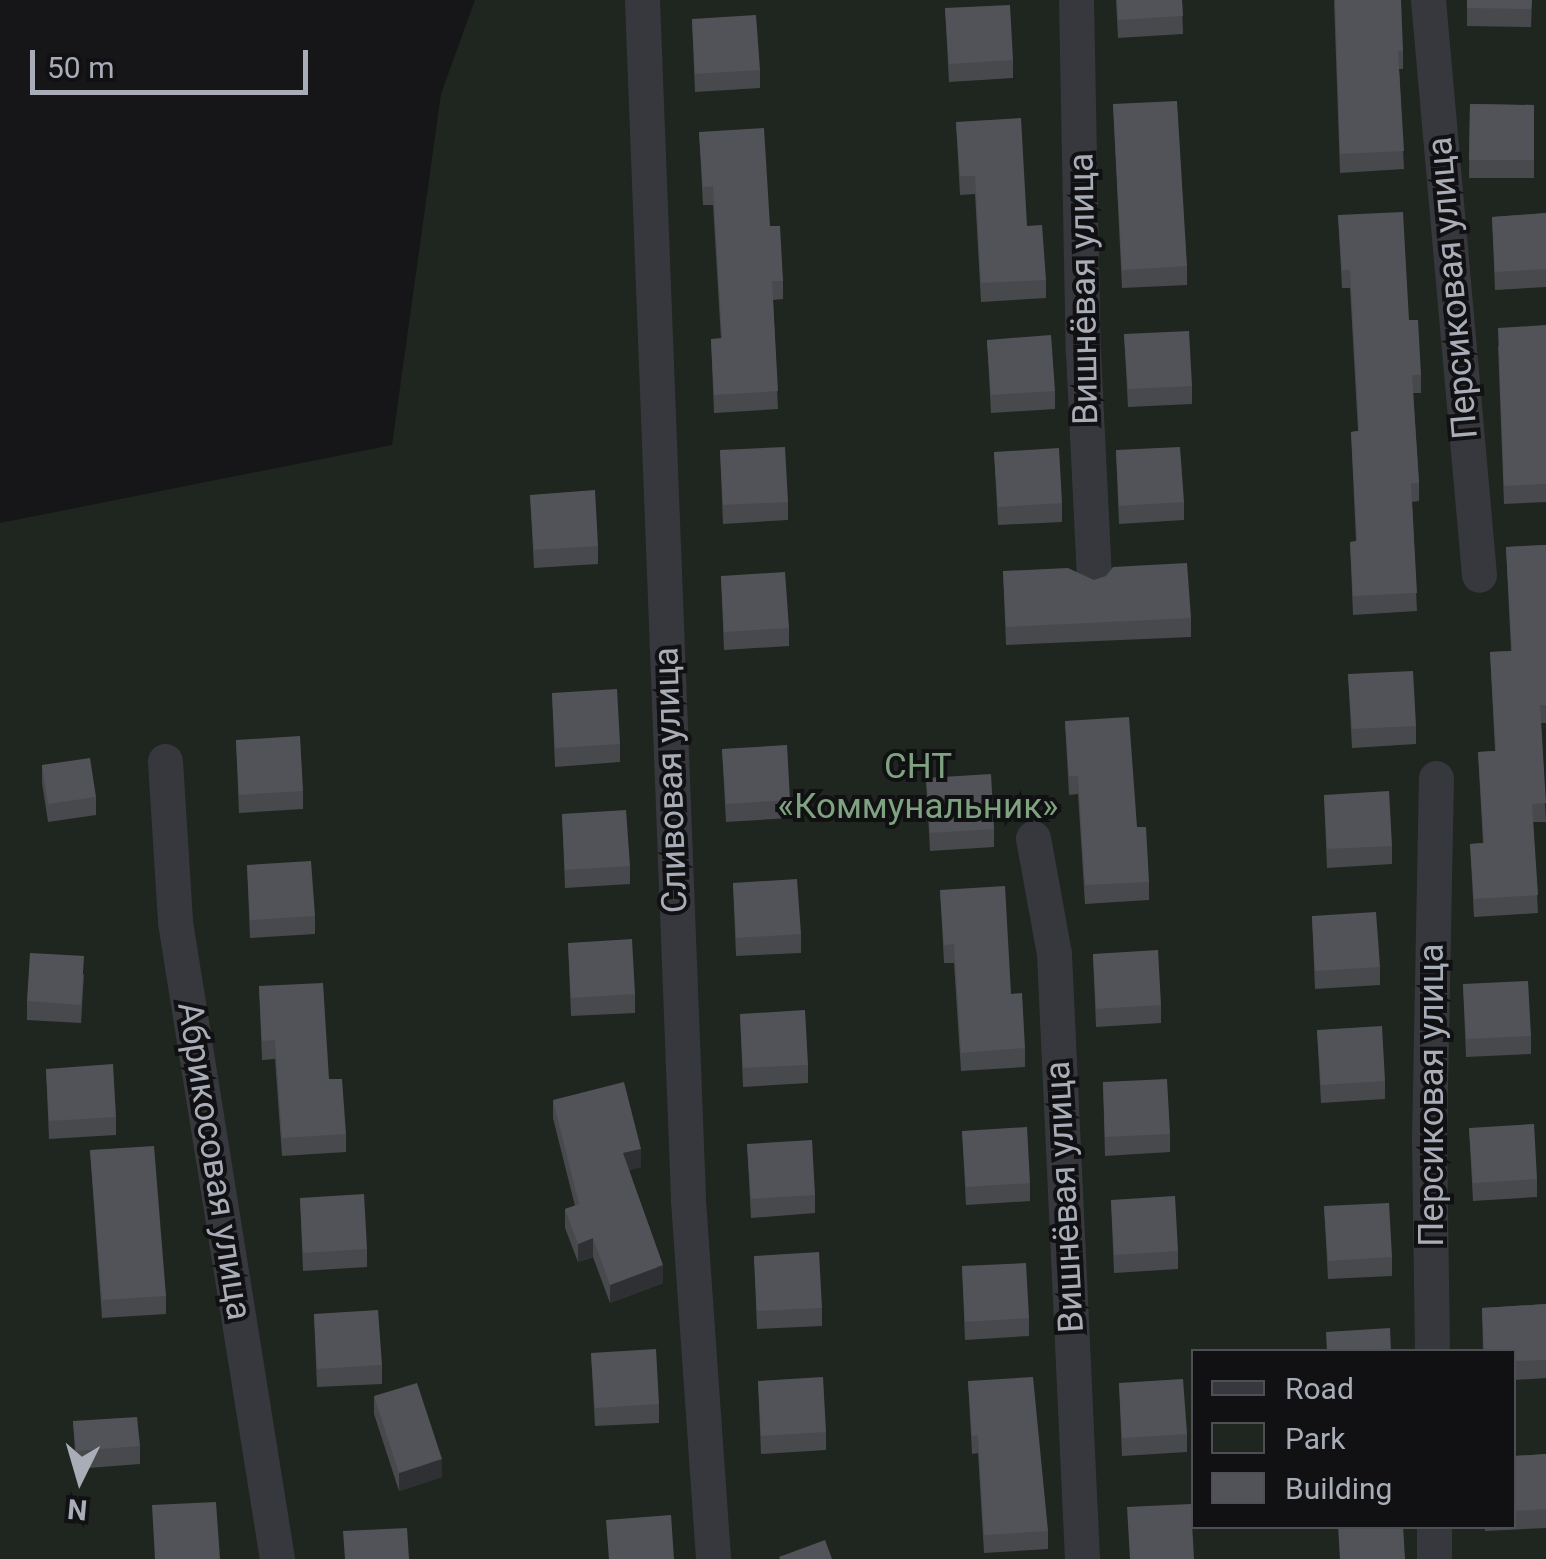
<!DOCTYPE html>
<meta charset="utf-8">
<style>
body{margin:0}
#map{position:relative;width:1546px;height:1559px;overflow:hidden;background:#161618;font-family:Roboto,sans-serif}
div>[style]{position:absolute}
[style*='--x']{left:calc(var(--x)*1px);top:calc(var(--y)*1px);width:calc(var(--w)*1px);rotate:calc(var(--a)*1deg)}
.green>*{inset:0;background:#1e261f}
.minor>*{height:35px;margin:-17.5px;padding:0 17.5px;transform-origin:17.5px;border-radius:17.5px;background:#37383d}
.wall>*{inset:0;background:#47494d}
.shaded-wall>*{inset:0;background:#2f3033}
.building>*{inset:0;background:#525359}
span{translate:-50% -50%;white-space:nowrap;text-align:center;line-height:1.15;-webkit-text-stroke:8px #111113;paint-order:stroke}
.street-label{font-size:35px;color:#a8adb8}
.park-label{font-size:35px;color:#7fa381}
.legend{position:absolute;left:1191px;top:1349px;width:325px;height:180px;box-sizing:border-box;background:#111113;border:2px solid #4d4f55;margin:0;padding:12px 18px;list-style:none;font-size:30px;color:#a8adb8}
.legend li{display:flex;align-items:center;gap:20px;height:50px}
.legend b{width:50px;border:2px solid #4d4f55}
.north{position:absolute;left:30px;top:1429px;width:100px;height:100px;-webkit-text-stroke:8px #111113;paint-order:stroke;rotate:185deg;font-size:28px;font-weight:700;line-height:40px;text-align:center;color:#a8adb8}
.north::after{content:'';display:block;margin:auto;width:35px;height:45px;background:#a8adb8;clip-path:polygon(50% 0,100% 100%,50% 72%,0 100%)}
.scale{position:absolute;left:30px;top:50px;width:278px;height:45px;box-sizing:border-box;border:5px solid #a8adb8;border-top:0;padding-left:12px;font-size:30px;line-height:35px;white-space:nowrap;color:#a8adb8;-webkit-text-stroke:8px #111113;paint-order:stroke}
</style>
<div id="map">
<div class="green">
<div style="clip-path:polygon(evenodd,475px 0,1546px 0,1546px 1559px,0 1559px,0 523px,392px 445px,441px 94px,475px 0,1194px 1352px,1514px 1352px,1514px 1526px,1194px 1526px,1194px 1352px)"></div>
</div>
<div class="minor">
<div style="--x:642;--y:0;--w:1201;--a:87.8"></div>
<div style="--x:688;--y:1200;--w:360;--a:86"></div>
<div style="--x:1076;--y:0;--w:353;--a:88.9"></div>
<div style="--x:1083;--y:353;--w:224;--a:87.2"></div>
<div style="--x:1428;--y:0;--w:577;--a:84.93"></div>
<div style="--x:165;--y:761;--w:161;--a:86.4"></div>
<div style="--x:175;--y:922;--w:645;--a:80.9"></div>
<div style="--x:1033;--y:838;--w:118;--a:79.7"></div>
<div style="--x:1054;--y:954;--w:606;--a:87.35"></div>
<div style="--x:1432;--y:1352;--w:212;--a:-90.8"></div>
<div style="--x:1429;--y:1140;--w:362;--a:-88.9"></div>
<div style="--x:1434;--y:1526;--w:33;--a:90"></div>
</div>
<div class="wall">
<div style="clip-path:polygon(1116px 0,1182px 0,1183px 34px,1118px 38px)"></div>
<div style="clip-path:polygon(1334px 0,1403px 51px,1403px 69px,1399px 69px,1404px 169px,1340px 173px)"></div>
<div style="clip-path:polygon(1467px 0,1532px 0,1531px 27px,1467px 26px)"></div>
<div style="clip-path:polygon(945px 8px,1013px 60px,1013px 78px,949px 82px)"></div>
<div style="clip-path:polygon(692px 19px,760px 70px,760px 88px,695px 92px)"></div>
<div style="clip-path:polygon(1113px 104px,1187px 266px,1187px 285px,1122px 288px)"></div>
<div style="clip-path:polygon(1470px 104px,1534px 105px,1534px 178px,1469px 178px)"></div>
<div style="clip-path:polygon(956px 122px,1027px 226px,1046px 280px,1046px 298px,981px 302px,975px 194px,960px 195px)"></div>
<div style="clip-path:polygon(699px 132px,770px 226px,783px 281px,783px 299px,773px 300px,778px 409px,714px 413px,711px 339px,721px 339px,713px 205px,703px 205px)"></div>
<div style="clip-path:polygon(1546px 213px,1546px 287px,1495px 290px,1492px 217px)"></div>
<div style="clip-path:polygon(1338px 215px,1409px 320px,1421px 375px,1421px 393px,1413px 393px,1419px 483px,1419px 501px,1412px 502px,1417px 611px,1353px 615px,1350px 542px,1356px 541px,1351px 432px,1358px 431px,1350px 288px,1342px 288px)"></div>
<div style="clip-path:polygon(1546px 325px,1546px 502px,1504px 504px,1498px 346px)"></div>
<div style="clip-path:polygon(1124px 334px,1192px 386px,1192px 404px,1128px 407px)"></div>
<div style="clip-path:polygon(987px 340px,1055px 391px,1055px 409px,991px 413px)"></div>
<div style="clip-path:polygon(720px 450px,788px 502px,788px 520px,723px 524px)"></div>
<div style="clip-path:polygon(1116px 450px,1184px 502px,1184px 520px,1119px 524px)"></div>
<div style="clip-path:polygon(994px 452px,1062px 503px,1062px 522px,998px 525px)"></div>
<div style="clip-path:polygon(530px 495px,598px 546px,598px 564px,534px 568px)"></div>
<div style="clip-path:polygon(1546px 545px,1546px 723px,1541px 723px,1546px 822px,1533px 822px,1538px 913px,1474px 917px,1470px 844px,1483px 843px,1478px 752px,1495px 751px,1490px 652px,1511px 651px,1506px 547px)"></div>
<div style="clip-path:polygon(1003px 571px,1094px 580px,1191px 618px,1191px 637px,1006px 645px)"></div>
<div style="clip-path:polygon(721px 576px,789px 628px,789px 646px,724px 650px)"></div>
<div style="clip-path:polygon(1348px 674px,1416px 726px,1416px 744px,1352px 748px)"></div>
<div style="clip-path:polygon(552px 693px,620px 744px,620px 762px,555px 767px)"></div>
<div style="clip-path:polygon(1065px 721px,1137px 827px,1149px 882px,1149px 900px,1085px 904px,1078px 794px,1069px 795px)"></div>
<div style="clip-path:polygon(236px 740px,303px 791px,303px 809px,239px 813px)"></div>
<div style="clip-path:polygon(722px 749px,790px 800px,790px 818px,726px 822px)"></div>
<div style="clip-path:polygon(42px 765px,96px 797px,96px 815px,48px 822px,42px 783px)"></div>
<div style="clip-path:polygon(926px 778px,994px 829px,994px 847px,930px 851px)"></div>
<div style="clip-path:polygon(1324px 795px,1392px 846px,1392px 864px,1327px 868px)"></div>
<div style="clip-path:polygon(562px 814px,630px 866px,630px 884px,565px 888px)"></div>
<div style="clip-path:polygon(247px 865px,315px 916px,315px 934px,250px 938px)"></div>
<div style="clip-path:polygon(733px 883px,801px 934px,801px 953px,736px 956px)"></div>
<div style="clip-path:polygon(940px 890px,1011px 994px,1025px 1048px,1025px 1067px,961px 1071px,954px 963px,944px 963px)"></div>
<div style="clip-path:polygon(1312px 916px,1380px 967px,1380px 985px,1315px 989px)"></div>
<div style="clip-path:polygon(568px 943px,635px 994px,635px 1013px,571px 1016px)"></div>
<div style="clip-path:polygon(1093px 954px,1161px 1005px,1161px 1023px,1096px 1027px)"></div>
<div style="clip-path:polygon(84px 974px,81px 1023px,27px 1020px,27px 1001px)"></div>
<div style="clip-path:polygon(1463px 984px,1531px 1036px,1531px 1054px,1466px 1057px)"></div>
<div style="clip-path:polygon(259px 986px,346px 1134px,346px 1152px,282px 1156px,275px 1059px,262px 1060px)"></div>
<div style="clip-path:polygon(740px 1014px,808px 1065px,808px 1083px,743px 1087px)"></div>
<div style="clip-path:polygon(1317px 1030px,1385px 1081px,1385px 1099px,1321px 1103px)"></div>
<div style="clip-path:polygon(46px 1069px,116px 1117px,116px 1135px,49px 1139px)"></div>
<div style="clip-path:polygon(1103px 1082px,1170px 1134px,1170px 1152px,1105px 1156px)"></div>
<div style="clip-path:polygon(553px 1100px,641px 1167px,629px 1170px,663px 1283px,610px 1303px,593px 1257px,578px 1262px,565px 1228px,565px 1209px,575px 1206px,553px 1118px)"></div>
<div style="clip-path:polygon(1469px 1128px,1537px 1179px,1537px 1197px,1473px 1201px)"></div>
<div style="clip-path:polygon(962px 1131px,1030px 1183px,1030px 1201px,966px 1205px)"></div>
<div style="clip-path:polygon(747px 1144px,815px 1195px,815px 1213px,751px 1218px)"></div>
<div style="clip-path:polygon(90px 1150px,166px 1296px,166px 1314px,102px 1318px)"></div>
<div style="clip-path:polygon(300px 1198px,367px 1249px,367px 1267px,303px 1271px)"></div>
<div style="clip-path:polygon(1111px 1200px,1178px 1251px,1178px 1269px,1114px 1273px)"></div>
<div style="clip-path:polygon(1324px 1206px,1392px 1257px,1392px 1276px,1328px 1279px)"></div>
<div style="clip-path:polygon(754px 1256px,822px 1308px,822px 1326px,757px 1329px)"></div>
<div style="clip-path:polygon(962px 1266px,1029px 1318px,1029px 1336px,965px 1340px)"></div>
<div style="clip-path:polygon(1546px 1304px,1546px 1378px,1514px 1380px,1514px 1352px,1483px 1352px,1482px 1308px)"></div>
<div style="clip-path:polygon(314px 1314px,382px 1365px,382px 1384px,317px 1387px)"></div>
<div style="clip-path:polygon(591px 1353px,659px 1404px,659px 1423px,595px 1426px)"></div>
<div style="clip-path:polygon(758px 1381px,826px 1432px,826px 1450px,761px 1454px)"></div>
<div style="clip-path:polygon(968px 1381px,1048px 1531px,1048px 1549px,984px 1553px,978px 1453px,972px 1454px)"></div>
<div style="clip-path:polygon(1119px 1383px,1187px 1434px,1187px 1452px,1122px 1456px)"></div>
<div style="clip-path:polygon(374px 1396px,442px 1477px,399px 1491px,374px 1414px)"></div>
<div style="clip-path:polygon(73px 1421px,140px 1446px,140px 1464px,76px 1469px)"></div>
<div style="clip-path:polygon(1546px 1454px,1546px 1528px,1485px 1531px,1485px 1526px,1514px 1526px,1514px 1456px)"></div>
</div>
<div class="shaded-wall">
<div style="clip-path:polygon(641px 1149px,641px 1167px,623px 1172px,623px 1153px)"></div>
<div style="clip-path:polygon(593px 1238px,593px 1257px,578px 1262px,578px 1244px)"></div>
<div style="clip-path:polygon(663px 1265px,663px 1283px,610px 1303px,610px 1285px)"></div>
<div style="clip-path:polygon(442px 1459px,442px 1477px,399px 1491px,399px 1473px)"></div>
</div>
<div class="building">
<div style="clip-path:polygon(1117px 0,1182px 0,1183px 16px,1118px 20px)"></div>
<div style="clip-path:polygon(1335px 0,1401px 0,1403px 51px,1398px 51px,1404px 151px,1340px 154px)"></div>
<div style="clip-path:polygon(1467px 0,1532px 0,1531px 9px,1467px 8px)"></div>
<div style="clip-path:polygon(1010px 5px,1013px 60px,949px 64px,945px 8px)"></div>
<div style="clip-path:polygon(756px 15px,760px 70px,695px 74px,692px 19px)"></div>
<div style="clip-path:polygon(1177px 101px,1187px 266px,1122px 270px,1113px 104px)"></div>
<div style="clip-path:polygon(1470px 104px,1534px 105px,1534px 160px,1469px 160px)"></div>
<div style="clip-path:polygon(1021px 118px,1027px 226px,1042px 225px,1046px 280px,981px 283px,975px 176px,960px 176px,956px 122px)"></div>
<div style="clip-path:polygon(764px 128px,770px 226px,780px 226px,783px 281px,772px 281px,778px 391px,714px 395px,711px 339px,722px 338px,713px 186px,703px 187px,699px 132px)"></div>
<div style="clip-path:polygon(1403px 212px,1409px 320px,1418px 320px,1421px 375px,1412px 375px,1419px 483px,1411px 483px,1417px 593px,1353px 596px,1350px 542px,1357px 541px,1351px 432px,1359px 431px,1350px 270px,1342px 270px,1338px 215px)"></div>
<div style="clip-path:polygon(1546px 213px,1546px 269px,1495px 272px,1492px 217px)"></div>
<div style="clip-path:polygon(1546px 325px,1546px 484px,1504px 486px,1498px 328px)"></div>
<div style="clip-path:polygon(1189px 331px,1192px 386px,1128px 389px,1124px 334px)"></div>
<div style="clip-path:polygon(1051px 335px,1055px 391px,991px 395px,987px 340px)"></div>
<div style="clip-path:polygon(785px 447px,788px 502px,723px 505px,720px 450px)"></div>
<div style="clip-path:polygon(1180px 447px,1184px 502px,1119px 506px,1116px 450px)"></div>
<div style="clip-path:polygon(1059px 448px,1062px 503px,998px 507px,994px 452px)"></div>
<div style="clip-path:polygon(595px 490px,598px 546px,534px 550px,530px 495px)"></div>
<div style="clip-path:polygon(1546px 545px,1546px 705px,1540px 705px,1546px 803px,1532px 804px,1538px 895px,1474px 899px,1470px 844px,1484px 843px,1478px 752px,1496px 751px,1490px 652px,1512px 651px,1506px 547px)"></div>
<div style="clip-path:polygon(1187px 563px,1191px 618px,1006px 627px,1003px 571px,1068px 568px,1094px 580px,1106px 576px,1113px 567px)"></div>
<div style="clip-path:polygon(785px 572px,789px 628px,724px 632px,721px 576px)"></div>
<div style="clip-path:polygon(1413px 671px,1416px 726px,1352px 729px,1348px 674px)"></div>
<div style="clip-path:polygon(617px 689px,620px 744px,555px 748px,552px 693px)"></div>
<div style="clip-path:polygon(1129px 717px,1137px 827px,1146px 827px,1149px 882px,1085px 885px,1078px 776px,1069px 776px,1065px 721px)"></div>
<div style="clip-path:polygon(300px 736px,303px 791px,239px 795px,236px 740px)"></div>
<div style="clip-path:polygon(787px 745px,790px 800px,726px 804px,722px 749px)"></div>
<div style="clip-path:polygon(90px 758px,96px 797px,48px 804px,42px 765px)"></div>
<div style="clip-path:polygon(991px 774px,994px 829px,930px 833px,926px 778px)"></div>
<div style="clip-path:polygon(1389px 791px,1392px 846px,1327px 849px,1324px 795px)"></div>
<div style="clip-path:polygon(626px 810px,630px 866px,565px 870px,562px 814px)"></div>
<div style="clip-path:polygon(311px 861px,315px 916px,250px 920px,247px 865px)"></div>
<div style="clip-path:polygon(797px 879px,801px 934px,736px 938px,733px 883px)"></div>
<div style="clip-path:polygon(1005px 886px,1011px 994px,1022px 993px,1025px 1048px,961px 1053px,954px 944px,944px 945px,940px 890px)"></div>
<div style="clip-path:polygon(1376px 912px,1380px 967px,1315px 971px,1312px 916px)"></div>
<div style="clip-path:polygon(632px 939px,635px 994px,571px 998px,568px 943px)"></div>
<div style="clip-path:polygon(1158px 950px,1161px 1005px,1096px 1009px,1093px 954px)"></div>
<div style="clip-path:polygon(30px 953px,84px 956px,81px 1005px,27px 1001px)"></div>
<div style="clip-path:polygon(1528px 981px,1531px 1036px,1466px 1039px,1463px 984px)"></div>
<div style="clip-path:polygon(323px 983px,329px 1079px,342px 1079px,346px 1134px,282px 1138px,275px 1040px,262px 1041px,259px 986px)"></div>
<div style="clip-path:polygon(805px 1010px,808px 1065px,743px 1068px,740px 1014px)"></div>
<div style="clip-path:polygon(1382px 1026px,1385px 1081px,1321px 1085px,1317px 1030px)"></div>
<div style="clip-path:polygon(113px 1064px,116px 1117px,49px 1121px,46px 1069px)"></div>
<div style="clip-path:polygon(1167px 1079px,1170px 1134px,1105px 1137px,1103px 1082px)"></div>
<div style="clip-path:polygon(624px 1082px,641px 1149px,623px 1153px,663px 1265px,610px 1285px,593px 1238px,578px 1244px,565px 1209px,579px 1204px,553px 1100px)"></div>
<div style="clip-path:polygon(1534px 1124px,1537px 1179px,1473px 1183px,1469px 1128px)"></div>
<div style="clip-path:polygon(1027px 1127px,1030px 1183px,966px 1187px,962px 1131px)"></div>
<div style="clip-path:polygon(812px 1140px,815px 1195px,751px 1199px,747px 1144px)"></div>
<div style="clip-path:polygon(154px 1146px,166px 1296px,102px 1300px,90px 1150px)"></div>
<div style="clip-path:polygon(364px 1194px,367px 1249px,303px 1253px,300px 1198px)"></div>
<div style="clip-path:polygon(1175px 1196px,1178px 1251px,1114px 1255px,1111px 1200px)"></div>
<div style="clip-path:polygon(1389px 1203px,1392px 1257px,1328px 1261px,1324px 1206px)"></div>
<div style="clip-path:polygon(819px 1252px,822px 1308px,757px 1311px,754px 1256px)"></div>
<div style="clip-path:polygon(1026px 1263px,1029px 1318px,965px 1322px,962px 1266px)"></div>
<div style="clip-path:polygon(1546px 1304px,1546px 1360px,1514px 1361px,1514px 1352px,1484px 1352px,1482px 1308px)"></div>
<div style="clip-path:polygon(378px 1310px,382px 1365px,317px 1369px,314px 1314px)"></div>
<div style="clip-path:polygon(1390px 1328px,1391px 1352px,1327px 1352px,1326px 1332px)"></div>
<div style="clip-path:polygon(656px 1349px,659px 1404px,595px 1408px,591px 1353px)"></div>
<div style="clip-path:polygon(823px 1377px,826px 1432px,761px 1436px,758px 1381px)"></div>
<div style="clip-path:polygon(1033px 1377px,1048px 1531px,984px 1535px,978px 1435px,972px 1436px,968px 1381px)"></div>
<div style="clip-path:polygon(1183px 1379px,1187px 1434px,1122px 1438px,1119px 1383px)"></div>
<div style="clip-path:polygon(417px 1383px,442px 1459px,399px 1473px,374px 1396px)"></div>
<div style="clip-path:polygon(137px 1417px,140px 1446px,76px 1451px,73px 1421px)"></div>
<div style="clip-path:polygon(1546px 1454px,1546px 1509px,1514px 1511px,1514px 1456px)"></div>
<div style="clip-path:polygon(216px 1502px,220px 1559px,155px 1559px,152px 1505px)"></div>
<div style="clip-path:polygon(1191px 1504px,1194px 1559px,1130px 1559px,1127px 1507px)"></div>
<div style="clip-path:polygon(671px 1515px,674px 1559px,609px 1559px,606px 1520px)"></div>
<div style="clip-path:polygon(1338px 1526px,1403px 1526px,1405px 1559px,1340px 1559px)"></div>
<div style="clip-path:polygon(407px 1528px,409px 1559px,345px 1559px,343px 1531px)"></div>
<div style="clip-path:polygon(825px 1540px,832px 1559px,780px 1559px,779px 1557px)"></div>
</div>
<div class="street-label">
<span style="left:1453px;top:288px;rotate:-95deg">Персиковая улица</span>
<span style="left:1084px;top:289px;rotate:-91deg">Вишнёвая улица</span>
<span style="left:671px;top:780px;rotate:-92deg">Сливовая улица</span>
<span style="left:1432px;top:1095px;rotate:-90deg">Персиковая улица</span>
<span style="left:214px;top:1161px;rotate:81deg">Абрикосовая улица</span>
<span style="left:1065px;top:1197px;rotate:-93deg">Вишнёвая улица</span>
</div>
<div class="park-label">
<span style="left:918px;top:787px">СНТ<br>«Коммунальник»</span>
</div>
<ul class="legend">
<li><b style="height:12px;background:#37383d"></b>Road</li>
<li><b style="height:28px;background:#1e261f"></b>Park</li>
<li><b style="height:28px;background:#525359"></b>Building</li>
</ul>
<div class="north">N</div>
<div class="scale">50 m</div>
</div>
